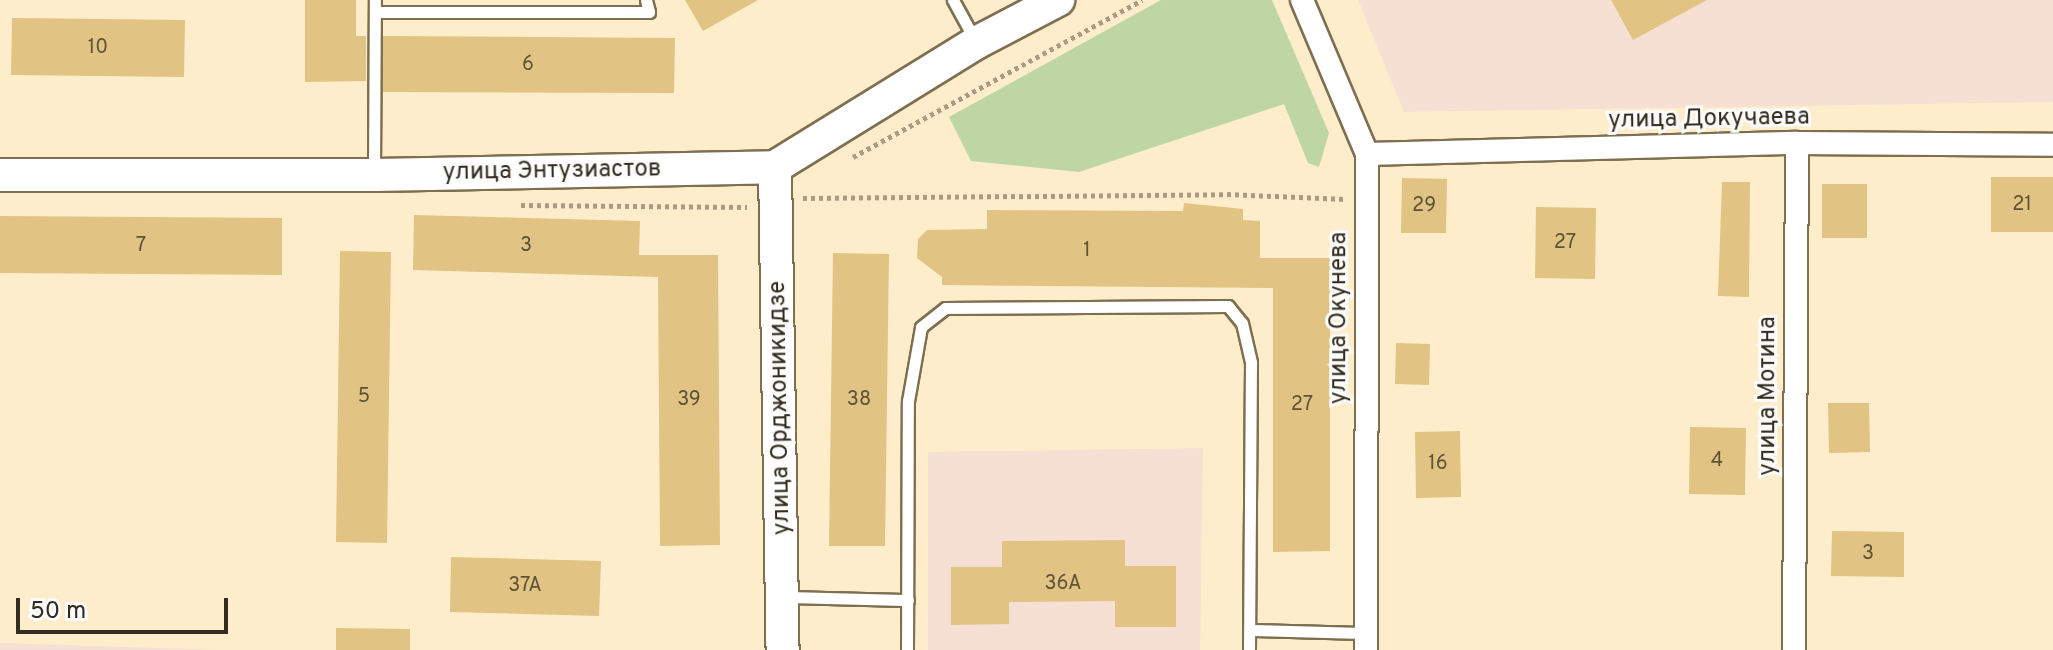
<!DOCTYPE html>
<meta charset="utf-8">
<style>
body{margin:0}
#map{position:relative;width:2053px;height:650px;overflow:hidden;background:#feedcb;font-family:Overpass,sans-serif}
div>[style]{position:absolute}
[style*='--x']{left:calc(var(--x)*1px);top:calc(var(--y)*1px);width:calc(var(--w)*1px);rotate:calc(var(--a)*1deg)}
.education>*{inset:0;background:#f6e0d3}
.green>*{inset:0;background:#bdd6a4}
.building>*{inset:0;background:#e1c383}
.path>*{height:5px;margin-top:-2.5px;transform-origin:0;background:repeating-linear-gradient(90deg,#a99c83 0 4px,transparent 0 8px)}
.roads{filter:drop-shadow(2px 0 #7d6f50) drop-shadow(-2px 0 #7d6f50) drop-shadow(0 2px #7d6f50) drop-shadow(0 -2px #7d6f50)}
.lane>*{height:11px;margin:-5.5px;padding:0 5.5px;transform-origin:5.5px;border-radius:5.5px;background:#fff}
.street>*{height:22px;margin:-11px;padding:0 11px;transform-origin:11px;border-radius:11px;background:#fff}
.secondary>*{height:32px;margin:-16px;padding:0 16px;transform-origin:16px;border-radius:16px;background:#fff}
span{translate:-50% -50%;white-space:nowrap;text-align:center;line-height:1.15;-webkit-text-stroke:6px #fcfcfc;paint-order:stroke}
.number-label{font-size:20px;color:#5e5237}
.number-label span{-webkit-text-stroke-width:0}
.street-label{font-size:24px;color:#322c1e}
.scale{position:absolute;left:16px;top:598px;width:212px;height:36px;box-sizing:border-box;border:4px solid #322c1e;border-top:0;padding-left:10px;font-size:24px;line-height:28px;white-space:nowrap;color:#322c1e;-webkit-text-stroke:6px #fcfcfc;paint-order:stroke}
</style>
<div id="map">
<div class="education">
<div style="clip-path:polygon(1358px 0,2053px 0,2053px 102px,1404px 112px)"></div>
<div style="clip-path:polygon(1203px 448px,1200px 650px,928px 650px,928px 452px)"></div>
<div style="clip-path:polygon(0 643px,222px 650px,0 650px)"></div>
</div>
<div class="green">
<div style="clip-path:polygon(1161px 0,1272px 0,1329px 133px,1319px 167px,1308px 163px,1284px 104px,1079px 172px,971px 161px,949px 117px)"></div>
</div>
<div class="building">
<div style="clip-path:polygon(305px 0,356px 0,356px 36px,366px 36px,366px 81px,305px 82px)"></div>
<div style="clip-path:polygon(685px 0,758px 0,703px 31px)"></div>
<div style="clip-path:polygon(1611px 0,1707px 0,1633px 40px)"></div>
<div style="clip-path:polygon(12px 18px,185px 20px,184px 77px,11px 75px)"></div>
<div style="clip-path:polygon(383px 36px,675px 38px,674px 93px,383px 92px)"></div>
<div style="clip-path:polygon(1991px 177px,2053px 177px,2053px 232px,1991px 232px)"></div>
<div style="clip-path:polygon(1402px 178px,1447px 179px,1446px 233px,1401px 233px)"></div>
<div style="clip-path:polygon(1722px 182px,1750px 182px,1749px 297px,1718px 296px)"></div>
<div style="clip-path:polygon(1822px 184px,1867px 184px,1867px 238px,1822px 238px)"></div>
<div style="clip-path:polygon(1184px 203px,1243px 209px,1243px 220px,1260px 221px,1260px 258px,1330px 258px,1330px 551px,1273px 552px,1273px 288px,942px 285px,942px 277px,917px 258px,918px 239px,927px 230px,987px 229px,987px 210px,1183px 211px)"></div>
<div style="clip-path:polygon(1536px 207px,1596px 208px,1595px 279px,1535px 278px)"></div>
<div style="clip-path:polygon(414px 215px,640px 221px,639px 255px,718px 255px,720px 545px,660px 546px,658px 277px,413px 270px)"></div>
<div style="clip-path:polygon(0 216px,282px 218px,282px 275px,0 273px)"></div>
<div style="clip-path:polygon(340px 251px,391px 252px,387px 543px,336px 542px)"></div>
<div style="clip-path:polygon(833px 253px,889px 254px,885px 546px,829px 546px)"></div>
<div style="clip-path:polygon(1396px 343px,1430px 344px,1429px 385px,1395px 384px)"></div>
<div style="clip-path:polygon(1828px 403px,1869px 403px,1870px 452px,1829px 453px)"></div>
<div style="clip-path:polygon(1690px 427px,1746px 428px,1745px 495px,1689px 494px)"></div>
<div style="clip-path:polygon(1460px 431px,1461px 497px,1416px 498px,1415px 432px)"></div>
<div style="clip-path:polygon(1832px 531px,1904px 532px,1904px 577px,1831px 576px)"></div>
<div style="clip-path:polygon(1125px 540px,1125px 566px,1176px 566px,1176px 627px,1115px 627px,1115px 601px,1009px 602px,1009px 624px,951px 625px,951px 567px,1002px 567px,1002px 541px)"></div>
<div style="clip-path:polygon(451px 557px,601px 561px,599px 616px,450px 612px)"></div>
<div style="clip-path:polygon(336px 628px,410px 629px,410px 650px,336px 650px)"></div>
</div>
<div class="path">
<div style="--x:853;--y:157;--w:329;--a:-28.5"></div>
<div style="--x:803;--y:198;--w:424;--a:-0.5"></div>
<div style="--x:1227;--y:194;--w:118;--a:2.4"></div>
<div style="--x:521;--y:205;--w:226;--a:0.5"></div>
</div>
<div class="roads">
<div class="lane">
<div style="--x:953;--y:0;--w:48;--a:61.3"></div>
<div style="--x:375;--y:12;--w:274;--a:0"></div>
<div style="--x:649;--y:12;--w:12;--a:-104"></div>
<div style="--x:374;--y:171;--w:171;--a:-89.7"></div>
<div style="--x:784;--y:597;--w:124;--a:1.4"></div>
<div style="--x:1250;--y:630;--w:116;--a:1.5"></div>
<div style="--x:907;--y:650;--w:249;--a:-89.8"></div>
<div style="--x:908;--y:401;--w:75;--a:-80"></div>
<div style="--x:921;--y:327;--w:31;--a:-38"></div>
<div style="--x:945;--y:308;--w:283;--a:-0.4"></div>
<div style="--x:1228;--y:306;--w:22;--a:51"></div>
<div style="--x:1242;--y:323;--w:40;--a:77"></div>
<div style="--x:1251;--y:362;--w:288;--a:90.4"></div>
</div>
<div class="street">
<div style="--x:1302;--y:0;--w:167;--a:67.1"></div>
<div style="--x:1367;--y:154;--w:496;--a:90.1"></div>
<div style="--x:1367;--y:154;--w:430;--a:-1.5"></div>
<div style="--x:1797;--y:143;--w:256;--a:0.4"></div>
<div style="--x:1794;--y:650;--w:507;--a:-89.66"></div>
</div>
<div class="secondary">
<div style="--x:775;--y:167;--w:483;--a:89.1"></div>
<div style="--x:0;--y:175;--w:374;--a:0"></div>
<div style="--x:374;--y:175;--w:401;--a:-1.1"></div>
<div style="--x:775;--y:167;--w:236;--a:-31.7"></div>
<div style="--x:976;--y:43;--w:93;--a:-27.7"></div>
</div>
</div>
<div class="number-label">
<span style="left:98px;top:48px">10</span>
<span style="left:528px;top:65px">6</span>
<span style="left:2022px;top:205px">21</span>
<span style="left:1424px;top:206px">29</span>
<span style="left:1565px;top:243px">27</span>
<span style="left:141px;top:246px">7</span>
<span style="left:526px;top:246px">3</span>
<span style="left:1087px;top:251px">1</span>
<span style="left:364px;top:397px">5</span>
<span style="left:689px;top:400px">39</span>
<span style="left:859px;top:400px">38</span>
<span style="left:1302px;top:405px">27</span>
<span style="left:1717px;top:461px">4</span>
<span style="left:1438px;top:464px">16</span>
<span style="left:1868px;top:554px">3</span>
<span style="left:1063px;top:584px">36А</span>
<span style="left:525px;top:586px">37А</span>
</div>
<div class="street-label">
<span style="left:1709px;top:120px;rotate:-1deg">улица Докучаева</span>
<span style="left:552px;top:172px;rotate:-1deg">улица Энтузиастов</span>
<span style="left:1340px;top:318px;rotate:-90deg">улица Окунева</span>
<span style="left:1769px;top:396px;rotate:-90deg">улица Мотина</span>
<span style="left:781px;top:408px;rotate:-91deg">улица Орджоникидзе</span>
</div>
<div class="scale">50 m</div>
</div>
